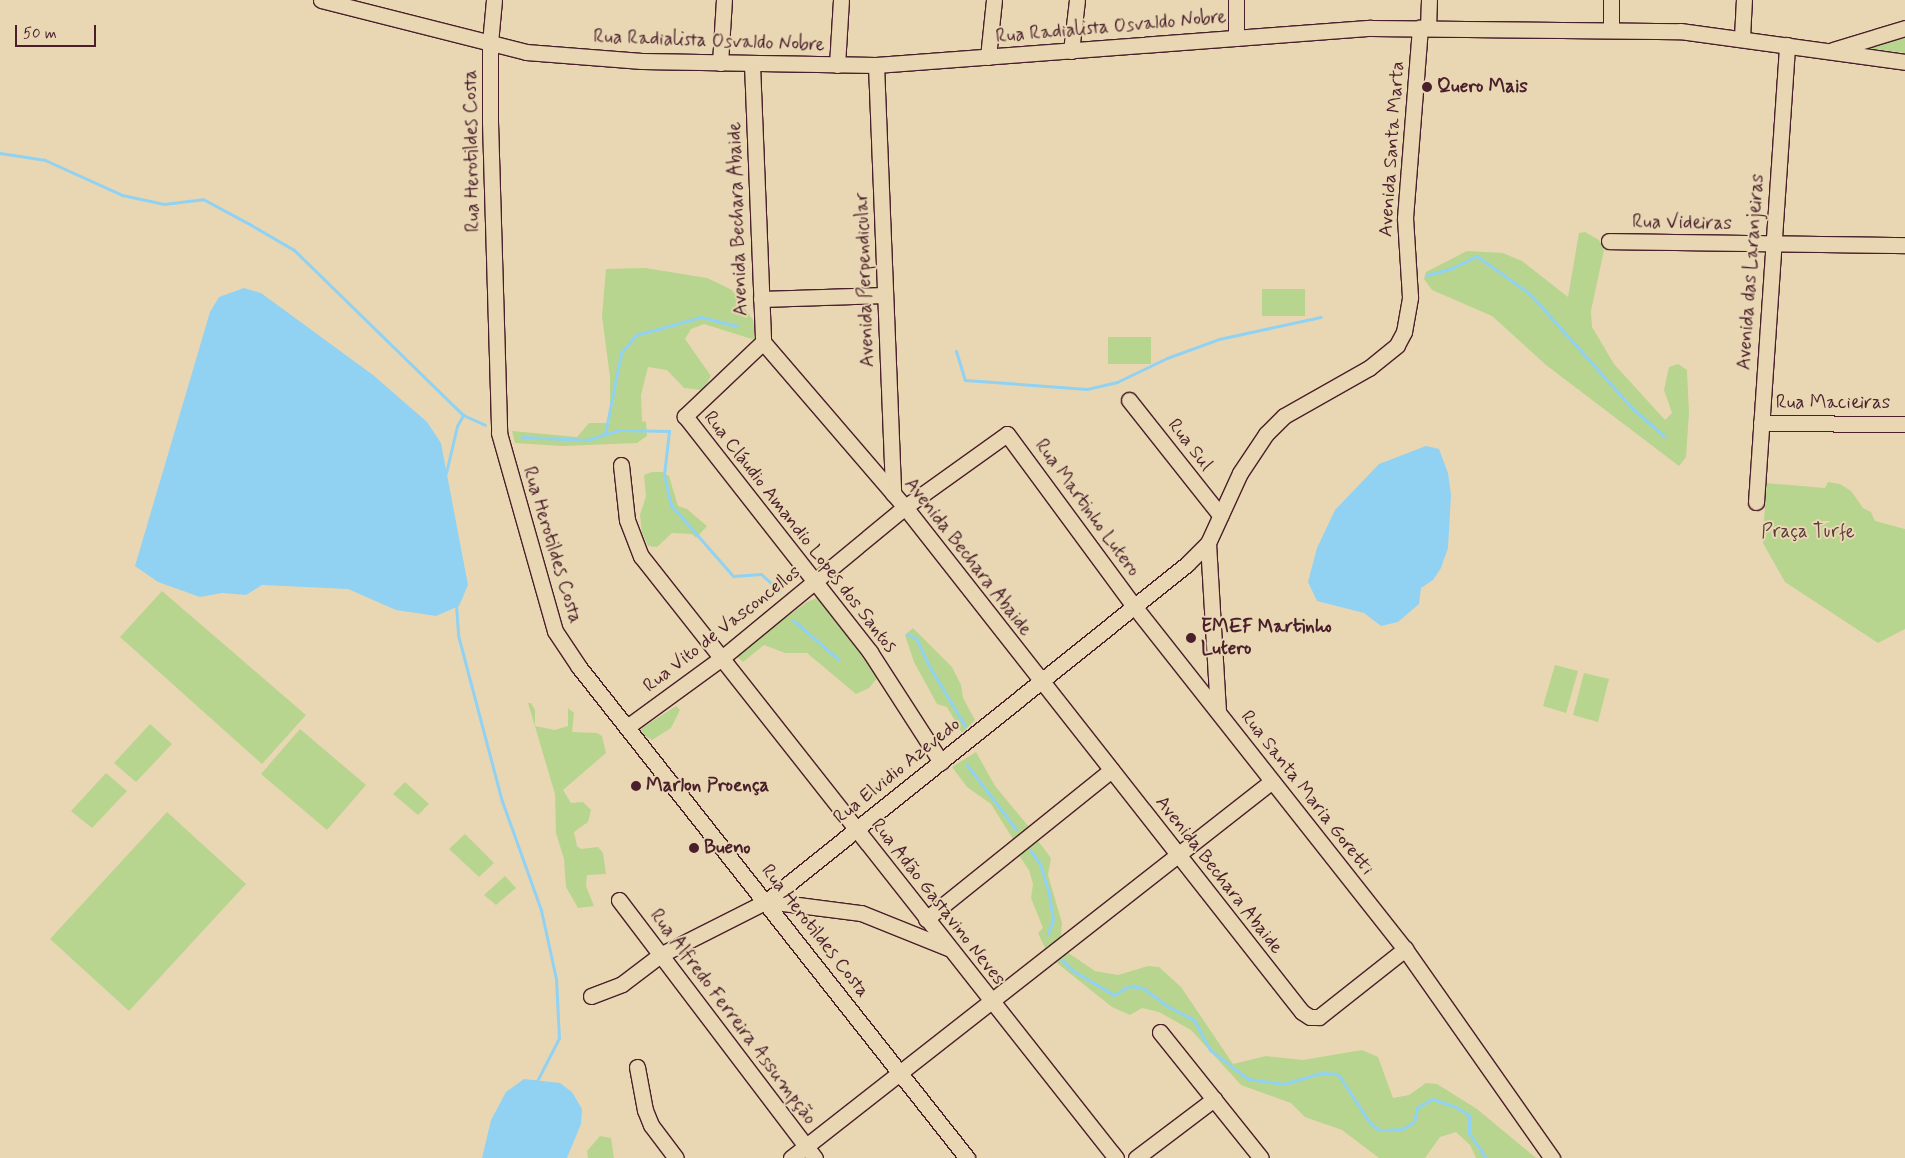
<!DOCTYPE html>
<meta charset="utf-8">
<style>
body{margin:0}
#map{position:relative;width:1905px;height:1158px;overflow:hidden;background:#e9d7b4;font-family:Mynerve,sans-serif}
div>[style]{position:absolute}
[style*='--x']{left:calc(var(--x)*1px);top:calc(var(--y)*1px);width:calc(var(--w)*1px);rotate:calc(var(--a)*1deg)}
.green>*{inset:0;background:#b7d58e}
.water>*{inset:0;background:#91d2f2}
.stream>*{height:3px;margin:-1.5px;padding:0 1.5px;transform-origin:1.5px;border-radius:1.5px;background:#91d2f2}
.roads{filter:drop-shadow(1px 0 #4a1f2b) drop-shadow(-1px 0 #4a1f2b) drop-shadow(0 1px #4a1f2b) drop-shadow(0 -1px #4a1f2b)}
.minor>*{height:15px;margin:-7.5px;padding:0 7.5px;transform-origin:7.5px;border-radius:7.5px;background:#e9d7b4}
.dots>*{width:14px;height:14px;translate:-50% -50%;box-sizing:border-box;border:2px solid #e9d7b4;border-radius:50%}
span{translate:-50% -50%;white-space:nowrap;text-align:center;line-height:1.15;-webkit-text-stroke:4px #e9d7b4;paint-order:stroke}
.street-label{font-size:19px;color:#4a1f2b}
.poi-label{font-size:19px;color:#4a1f2b;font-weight:700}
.left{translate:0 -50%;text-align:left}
.park-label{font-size:19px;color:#5a3a3a}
.scale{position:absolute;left:15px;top:25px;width:81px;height:22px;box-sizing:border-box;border:2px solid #4a1f2b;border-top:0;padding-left:6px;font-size:15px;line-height:18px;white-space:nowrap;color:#4a1f2b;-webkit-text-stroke:4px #e9d7b4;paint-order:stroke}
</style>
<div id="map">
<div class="green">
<div style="clip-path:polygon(1905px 36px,1905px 53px,1859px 47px)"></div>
<div style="clip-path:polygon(1585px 232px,1599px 240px,1604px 250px,1591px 311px,1592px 327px,1614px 364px,1665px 420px,1672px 413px,1664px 390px,1669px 367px,1678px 364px,1687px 370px,1689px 413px,1686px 457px,1679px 466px,1546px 365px,1492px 316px,1432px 290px,1424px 279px,1426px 272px,1467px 251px,1503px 253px,1522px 261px,1568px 297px,1579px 233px)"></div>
<div style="clip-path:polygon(645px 268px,707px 278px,732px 290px,753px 320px,755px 340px,704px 324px,691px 329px,685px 339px,711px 376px,703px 390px,684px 388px,667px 370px,648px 367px,641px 395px,642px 421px,646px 422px,647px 436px,637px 443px,562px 446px,515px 443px,512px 431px,577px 437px,589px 423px,610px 423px,610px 377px,602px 316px,606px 269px)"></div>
<div style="clip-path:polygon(1262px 289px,1305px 289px,1305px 316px,1262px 316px)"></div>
<div style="clip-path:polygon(1108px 337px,1151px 337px,1151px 364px,1108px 364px)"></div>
<div style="clip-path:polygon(652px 472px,662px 472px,669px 476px,678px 506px,687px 509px,707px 526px,696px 538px,692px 534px,672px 533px,657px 547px,648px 546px,642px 533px,640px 515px,646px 496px,644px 475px)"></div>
<div style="clip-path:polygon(1828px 482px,1840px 484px,1851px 491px,1863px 508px,1871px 512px,1875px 521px,1905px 529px,1905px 629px,1878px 643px,1785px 582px,1763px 543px,1766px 483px,1825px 488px)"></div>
<div style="clip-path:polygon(162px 591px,306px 715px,262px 764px,120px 637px)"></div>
<div style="clip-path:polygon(822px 596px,879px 676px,869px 688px,856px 694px,807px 653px,785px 653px,764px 645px,743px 662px,735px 655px,807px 602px)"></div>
<div style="clip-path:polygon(913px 628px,952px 667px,961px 685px,963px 698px,975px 720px,962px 733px,947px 707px,937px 704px,914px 662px,905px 635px)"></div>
<div style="clip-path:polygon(1555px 665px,1578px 671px,1566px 713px,1543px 706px)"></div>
<div style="clip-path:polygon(1584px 673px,1609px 679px,1598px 722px,1573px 715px)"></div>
<div style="clip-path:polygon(528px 703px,531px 703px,535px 710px,535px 726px,555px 730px,568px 726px,568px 708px,574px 713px,572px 732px,597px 733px,602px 736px,606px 753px,563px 790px,571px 803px,583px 802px,591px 810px,588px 822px,574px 832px,577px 846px,581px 849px,598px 847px,603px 853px,606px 874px,587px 875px,586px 886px,594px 906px,578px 908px,566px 887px,564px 859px,556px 833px,555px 794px)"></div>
<div style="clip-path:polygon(676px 706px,680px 710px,671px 728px,652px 740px,640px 733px,642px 728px)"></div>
<div style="clip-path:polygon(150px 724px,172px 744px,136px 782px,114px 763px)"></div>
<div style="clip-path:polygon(300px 729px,366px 785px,327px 830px,261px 774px)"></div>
<div style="clip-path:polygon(976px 752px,995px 786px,1029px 827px,1013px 839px,991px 804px,967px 787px,952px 767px)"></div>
<div style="clip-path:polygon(106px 773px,127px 791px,92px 828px,71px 811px)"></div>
<div style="clip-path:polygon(405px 782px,429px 804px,418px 815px,393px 794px)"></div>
<div style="clip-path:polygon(167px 812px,246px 884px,129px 1011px,50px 939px)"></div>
<div style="clip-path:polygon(465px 834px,494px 863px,479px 877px,449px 849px)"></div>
<div style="clip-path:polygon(1035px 837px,1051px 858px,1048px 875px,1062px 923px,1061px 937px,1045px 948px,1038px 933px,1043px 928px,1031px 898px,1033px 884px,1029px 870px,1018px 854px)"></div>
<div style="clip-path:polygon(505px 876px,516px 888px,496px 905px,484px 895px)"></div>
<div style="clip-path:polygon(1064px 950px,1095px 971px,1118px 975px,1148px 966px,1159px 967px,1181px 987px,1233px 1064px,1266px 1056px,1303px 1060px,1362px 1050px,1378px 1057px,1393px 1098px,1409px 1095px,1426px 1083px,1437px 1084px,1477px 1109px,1536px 1158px,1476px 1158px,1470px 1145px,1456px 1132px,1440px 1137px,1425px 1158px,1379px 1158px,1342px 1130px,1305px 1117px,1291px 1103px,1241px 1085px,1191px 1030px,1159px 1012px,1142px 1008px,1130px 1015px,1112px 1007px,1052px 959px)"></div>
<div style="clip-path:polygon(600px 1136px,611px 1138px,614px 1158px,588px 1158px,587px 1151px)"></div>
</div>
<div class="water">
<div style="clip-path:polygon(244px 288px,261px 293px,373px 375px,427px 422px,441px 443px,468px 585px,459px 606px,436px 616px,396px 610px,348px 589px,262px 585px,246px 595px,222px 593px,200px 597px,158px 582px,135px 566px,210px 312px,219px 297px)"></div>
<div style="clip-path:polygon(1426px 446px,1439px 449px,1448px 473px,1451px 495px,1448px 548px,1441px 568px,1433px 580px,1421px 588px,1419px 604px,1398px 622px,1381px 626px,1364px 613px,1317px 601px,1308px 582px,1317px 548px,1335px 510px,1379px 464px)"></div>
<div style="clip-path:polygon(524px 1079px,560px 1083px,572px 1092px,582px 1109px,581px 1124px,567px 1158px,482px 1158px,491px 1120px,506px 1092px)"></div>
</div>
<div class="stream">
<div style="--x:0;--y:153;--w:46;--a:8.8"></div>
<div style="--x:45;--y:160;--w:85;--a:24.4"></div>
<div style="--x:122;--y:195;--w:43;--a:12.1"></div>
<div style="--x:164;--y:204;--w:39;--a:-7"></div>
<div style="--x:203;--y:199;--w:55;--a:28.4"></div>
<div style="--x:251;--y:225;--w:50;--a:30.2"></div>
<div style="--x:294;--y:250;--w:236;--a:44.3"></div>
<div style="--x:463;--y:415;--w:24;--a:24"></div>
<div style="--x:1427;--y:275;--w:24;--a:-15"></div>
<div style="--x:1450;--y:269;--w:30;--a:-26"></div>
<div style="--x:1477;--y:256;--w:65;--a:35.6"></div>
<div style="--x:1530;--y:294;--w:153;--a:48.2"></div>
<div style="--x:1632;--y:408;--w:43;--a:41.2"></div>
<div style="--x:956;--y:351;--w:30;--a:73"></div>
<div style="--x:965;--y:380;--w:122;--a:4.2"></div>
<div style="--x:1087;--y:389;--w:31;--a:-13"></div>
<div style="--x:1117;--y:382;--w:55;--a:-25.6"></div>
<div style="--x:1167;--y:358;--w:55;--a:-20.1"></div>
<div style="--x:1219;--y:339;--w:104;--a:-12.2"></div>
<div style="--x:605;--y:434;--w:83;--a:-78.8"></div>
<div style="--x:621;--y:353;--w:23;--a:-50"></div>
<div style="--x:636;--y:335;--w:67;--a:-15.5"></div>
<div style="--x:701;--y:317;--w:37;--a:14"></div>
<div style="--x:522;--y:437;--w:65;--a:2.6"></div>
<div style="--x:587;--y:440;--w:34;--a:-17"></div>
<div style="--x:620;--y:430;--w:49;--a:1.2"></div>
<div style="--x:669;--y:431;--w:44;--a:96.5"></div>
<div style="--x:664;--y:475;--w:31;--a:77"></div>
<div style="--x:671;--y:505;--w:94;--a:48.9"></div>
<div style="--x:733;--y:576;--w:28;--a:-4"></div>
<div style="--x:761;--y:574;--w:25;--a:42"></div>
<div style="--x:446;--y:473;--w:48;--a:-76.8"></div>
<div style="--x:457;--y:426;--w:13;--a:-61"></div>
<div style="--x:456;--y:604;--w:31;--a:86"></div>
<div style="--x:458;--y:635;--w:172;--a:75.2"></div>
<div style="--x:502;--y:801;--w:116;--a:70.3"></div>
<div style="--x:541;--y:910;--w:71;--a:77.7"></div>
<div style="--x:556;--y:979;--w:59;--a:87.1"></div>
<div style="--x:559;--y:1038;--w:51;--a:117.1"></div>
<div style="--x:793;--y:620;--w:60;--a:40.9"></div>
<div style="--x:907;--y:634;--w:10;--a:24"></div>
<div style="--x:916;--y:638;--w:29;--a:65"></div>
<div style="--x:928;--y:664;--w:72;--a:59.2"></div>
<div style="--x:967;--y:765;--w:81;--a:52.6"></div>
<div style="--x:1030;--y:850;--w:17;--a:54"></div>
<div style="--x:1040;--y:864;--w:31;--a:73"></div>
<div style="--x:1049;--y:894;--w:26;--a:81"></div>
<div style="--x:1053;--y:920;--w:15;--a:110"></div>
<div style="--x:1061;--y:959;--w:16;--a:45"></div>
<div style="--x:1072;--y:970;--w:49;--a:30.8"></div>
<div style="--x:1114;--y:995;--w:17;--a:-31"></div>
<div style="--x:1129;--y:986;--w:14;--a:8"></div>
<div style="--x:1143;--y:988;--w:30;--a:37"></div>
<div style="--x:1167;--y:1006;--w:30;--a:27"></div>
<div style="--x:1194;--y:1020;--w:34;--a:62"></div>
<div style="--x:1210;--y:1050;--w:48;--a:37.3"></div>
<div style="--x:1248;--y:1079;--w:35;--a:8"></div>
<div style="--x:1283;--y:1084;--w:40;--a:-16"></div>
<div style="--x:1321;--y:1073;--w:17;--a:3"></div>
<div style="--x:1338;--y:1074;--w:59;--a:56.9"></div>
<div style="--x:1370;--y:1123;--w:11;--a:38"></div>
<div style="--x:1379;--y:1130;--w:23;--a:-2"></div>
<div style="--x:1402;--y:1129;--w:14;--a:-30"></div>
<div style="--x:1414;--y:1122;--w:14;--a:-78"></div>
<div style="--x:1417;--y:1108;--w:17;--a:-31"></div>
<div style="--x:1432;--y:1099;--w:23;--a:18"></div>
<div style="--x:1454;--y:1106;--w:17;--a:31"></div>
<div style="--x:1469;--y:1115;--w:18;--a:90"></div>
<div style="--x:1469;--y:1133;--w:30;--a:56"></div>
</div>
<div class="roads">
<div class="minor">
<div style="--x:321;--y:0;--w:211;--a:14.2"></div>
<div style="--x:526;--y:52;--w:116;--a:4.4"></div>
<div style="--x:642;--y:61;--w:234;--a:1"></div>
<div style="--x:876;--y:65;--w:496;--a:-4.3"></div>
<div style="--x:1371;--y:28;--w:309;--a:0.6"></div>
<div style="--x:1680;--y:31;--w:227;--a:7.8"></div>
<div style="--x:494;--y:0;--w:43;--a:95.3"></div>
<div style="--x:490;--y:43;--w:79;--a:90"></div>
<div style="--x:490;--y:122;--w:311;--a:88.3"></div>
<div style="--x:499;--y:433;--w:206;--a:74.2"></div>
<div style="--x:555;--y:631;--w:43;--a:56.3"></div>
<div style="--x:579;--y:667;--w:626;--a:51.68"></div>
<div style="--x:1428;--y:28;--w:28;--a:-88"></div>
<div style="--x:1611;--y:29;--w:29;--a:-90"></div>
<div style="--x:1742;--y:37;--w:37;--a:-87"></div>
<div style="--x:1236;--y:38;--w:38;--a:-90"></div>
<div style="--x:1833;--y:50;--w:75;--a:-17"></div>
<div style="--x:1071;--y:51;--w:51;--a:-83.3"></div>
<div style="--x:988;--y:57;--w:57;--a:-84"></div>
<div style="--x:720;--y:63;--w:63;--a:-86.4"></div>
<div style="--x:752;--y:64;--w:278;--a:87.7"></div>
<div style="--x:763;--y:342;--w:218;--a:49.3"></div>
<div style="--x:905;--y:507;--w:642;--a:51.83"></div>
<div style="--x:1302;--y:1012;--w:9;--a:32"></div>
<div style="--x:1310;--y:1017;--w:9;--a:0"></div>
<div style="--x:1319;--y:1017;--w:110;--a:-38.3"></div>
<div style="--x:837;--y:65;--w:65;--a:-86.5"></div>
<div style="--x:876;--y:65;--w:429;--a:87.7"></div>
<div style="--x:1609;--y:241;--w:296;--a:0.8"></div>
<div style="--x:761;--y:299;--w:124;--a:-1.8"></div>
<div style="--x:763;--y:342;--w:108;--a:136.5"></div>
<div style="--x:685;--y:416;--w:300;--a:51.9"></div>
<div style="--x:870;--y:652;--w:131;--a:57.2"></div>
<div style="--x:1129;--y:400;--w:147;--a:51.6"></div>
<div style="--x:1761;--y:423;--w:144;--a:0.4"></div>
<div style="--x:621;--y:465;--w:55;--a:83.8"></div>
<div style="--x:627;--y:520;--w:39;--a:69"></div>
<div style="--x:641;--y:556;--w:767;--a:51.73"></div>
<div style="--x:1756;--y:502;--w:458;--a:-86.1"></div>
<div style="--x:1208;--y:543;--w:169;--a:86.6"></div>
<div style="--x:627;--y:727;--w:119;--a:-36.1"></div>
<div style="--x:723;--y:657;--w:236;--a:-39.5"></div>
<div style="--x:905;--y:507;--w:125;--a:-35.6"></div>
<div style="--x:1007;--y:434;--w:214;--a:53.6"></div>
<div style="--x:1134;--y:606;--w:437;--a:51.7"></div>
<div style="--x:1405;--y:949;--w:256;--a:54.9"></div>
<div style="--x:619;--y:900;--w:324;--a:52.8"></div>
<div style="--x:767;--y:901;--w:95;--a:7.3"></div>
<div style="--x:861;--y:913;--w:94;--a:21.9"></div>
<div style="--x:926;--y:919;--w:238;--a:-38.8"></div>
<div style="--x:591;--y:996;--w:33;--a:-21"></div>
<div style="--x:622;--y:984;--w:48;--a:-37.3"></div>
<div style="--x:660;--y:955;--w:120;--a:-26.8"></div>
<div style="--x:767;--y:901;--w:538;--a:-38.74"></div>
<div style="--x:1187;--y:564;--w:30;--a:-45"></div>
<div style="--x:1208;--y:543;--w:77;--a:-65.4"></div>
<div style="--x:1240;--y:473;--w:47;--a:-56.3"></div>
<div style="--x:1266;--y:434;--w:25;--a:-45"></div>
<div style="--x:1284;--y:416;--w:98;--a:-29.5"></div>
<div style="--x:1369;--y:368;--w:36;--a:-39"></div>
<div style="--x:1397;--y:345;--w:15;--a:-62"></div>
<div style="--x:1404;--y:332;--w:36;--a:-80"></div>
<div style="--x:1410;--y:297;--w:79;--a:-93.6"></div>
<div style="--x:1405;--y:218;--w:191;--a:-85.5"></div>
<div style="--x:1160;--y:1032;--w:161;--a:51.3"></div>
<div style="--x:637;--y:1067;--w:44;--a:79.5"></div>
<div style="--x:645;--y:1110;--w:16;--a:68"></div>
<div style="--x:651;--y:1125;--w:41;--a:52.9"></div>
<div style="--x:791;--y:1158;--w:611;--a:-38.09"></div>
<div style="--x:1136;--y:1158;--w:98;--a:-37.1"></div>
</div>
</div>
<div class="dots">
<div style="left:1427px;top:87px;background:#4a1f2b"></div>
<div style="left:1191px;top:638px;background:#4a1f2b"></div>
<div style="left:636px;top:786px;background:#4a1f2b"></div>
<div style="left:694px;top:848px;background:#4a1f2b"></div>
</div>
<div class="street-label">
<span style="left:1111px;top:27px;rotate:-5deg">Rua Radialista Osvaldo Nobre</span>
<span style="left:709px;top:41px;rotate:2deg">Rua Radialista Osvaldo Nobre</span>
<span style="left:1392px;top:149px;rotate:-86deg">Avenida Santa Marta</span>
<span style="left:472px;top:151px;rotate:-91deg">Rua Herotildes Costa</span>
<span style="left:738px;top:219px;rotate:-92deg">Avenida Bechara Abaide</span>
<span style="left:1682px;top:223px;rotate:1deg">Rua Videiras</span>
<span style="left:1751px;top:272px;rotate:-86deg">Avenida das Laranjeiras</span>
<span style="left:865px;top:280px;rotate:-92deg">Avenida Perpendicular</span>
<span style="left:1833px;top:403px">Rua Macieiras</span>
<span style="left:1190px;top:445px;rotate:52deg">Rua Sul</span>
<span style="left:1087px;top:508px;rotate:54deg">Rua Martinho Lutero</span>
<span style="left:800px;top:532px;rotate:52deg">Rua Cláudio Amandio Lopes dos Santos</span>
<span style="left:552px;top:545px;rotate:73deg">Rua Herotildes Costa</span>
<span style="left:968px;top:557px;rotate:52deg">Avenida Bechara Abaide</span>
<span style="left:722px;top:629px;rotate:-38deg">Rua Vito de Vasconcellos</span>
<span style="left:897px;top:771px;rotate:-39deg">Rua Elvidio Azevedo</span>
<span style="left:1307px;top:793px;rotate:52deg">Rua Santa Maria Goretti</span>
<span style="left:1219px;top:875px;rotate:52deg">Avenida Bechara Abaide</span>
<span style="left:938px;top:902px;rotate:52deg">Rua Adão Gastavino Neves</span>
<span style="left:815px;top:931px;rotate:52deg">Rua Herotildes Costa</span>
<span style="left:733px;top:1017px;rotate:53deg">Rua Alfredo Ferreira Assumpção</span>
</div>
<div class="poi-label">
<span class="left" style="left:1437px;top:87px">Quero Mais</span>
<span class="left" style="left:1201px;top:638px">EMEF Martinho<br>Lutero</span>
<span class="left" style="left:646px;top:786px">Marlon Proença</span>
<span class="left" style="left:704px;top:848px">Bueno</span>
</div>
<div class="park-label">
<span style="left:1808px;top:532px">Praça Turfe</span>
</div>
<div class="scale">50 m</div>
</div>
